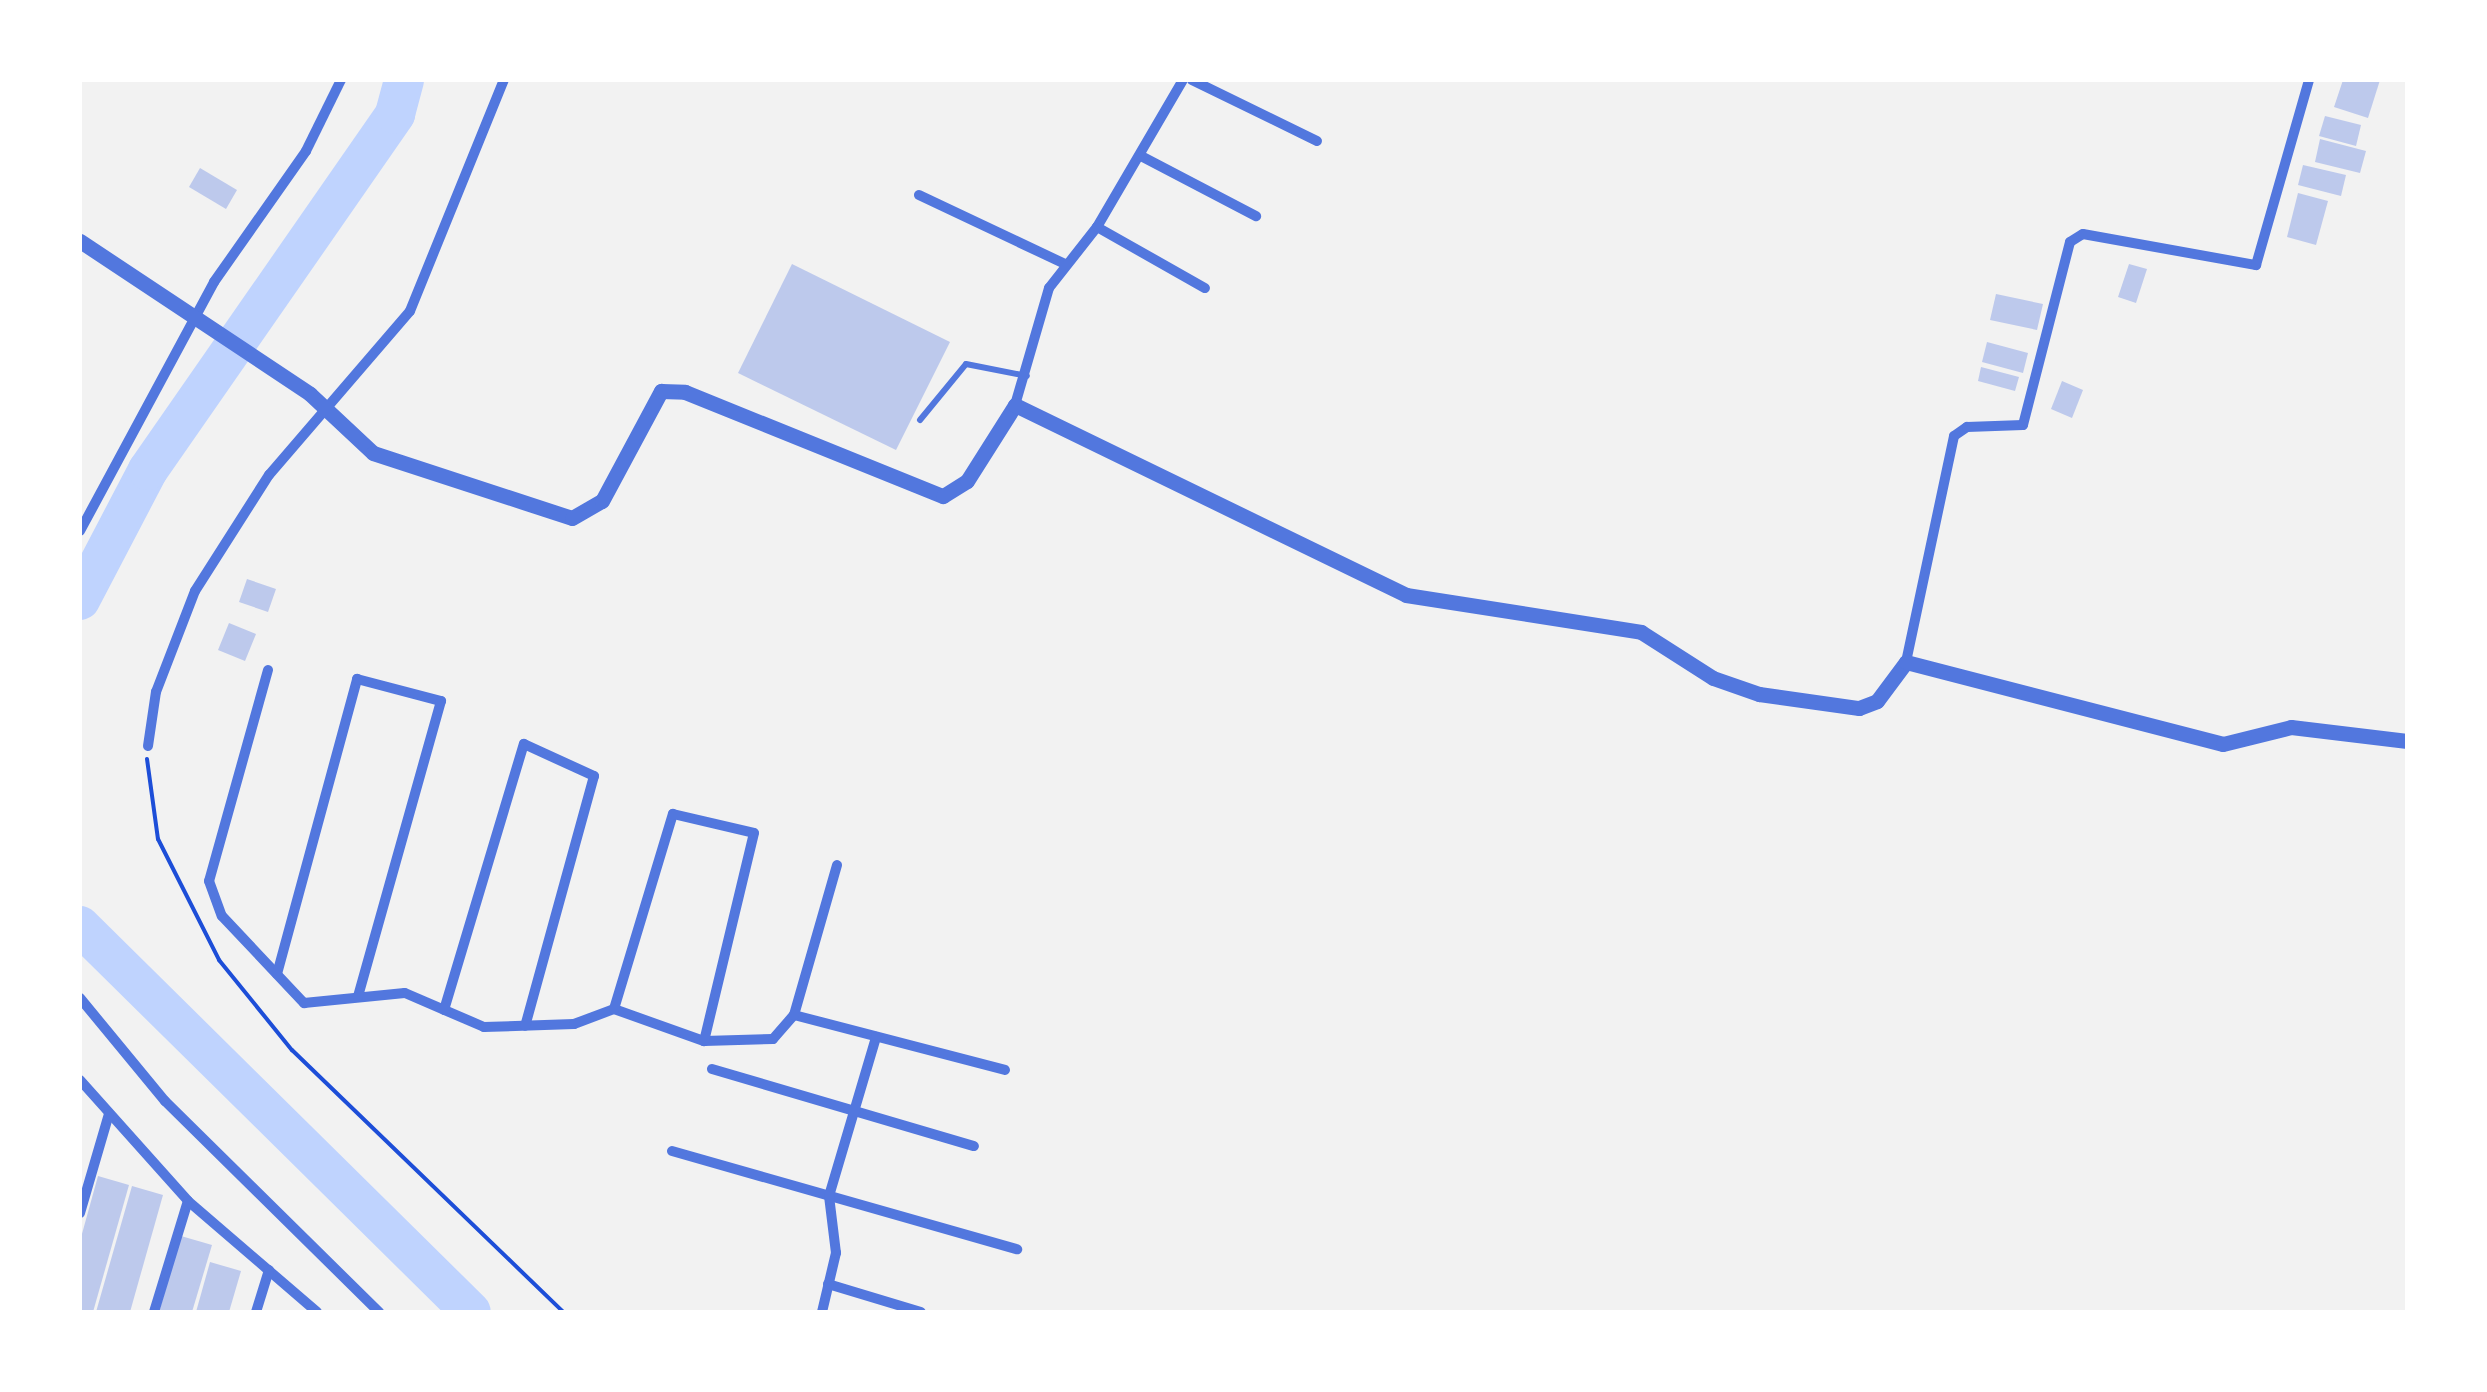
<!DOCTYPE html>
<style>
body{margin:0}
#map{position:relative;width:2487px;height:1392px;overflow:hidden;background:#f2f2f2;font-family:"DejaVu Sans",sans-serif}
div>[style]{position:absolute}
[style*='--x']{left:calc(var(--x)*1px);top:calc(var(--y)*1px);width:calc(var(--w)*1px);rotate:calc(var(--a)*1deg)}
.river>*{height:40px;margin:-20px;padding:0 20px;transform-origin:20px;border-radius:20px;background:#bfd3fe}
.building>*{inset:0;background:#bdc9ec}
.path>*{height:4px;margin:-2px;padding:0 2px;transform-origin:2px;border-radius:2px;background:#1d4ed8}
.service>*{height:6px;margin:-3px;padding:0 3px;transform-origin:3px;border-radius:3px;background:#5277de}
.minor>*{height:10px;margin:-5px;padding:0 5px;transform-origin:5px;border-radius:5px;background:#5277de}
.tertiary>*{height:15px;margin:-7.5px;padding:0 7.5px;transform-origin:7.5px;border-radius:7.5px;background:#5277de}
span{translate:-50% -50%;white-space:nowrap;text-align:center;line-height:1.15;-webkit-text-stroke:10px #fff;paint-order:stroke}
.frame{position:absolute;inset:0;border:82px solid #fff;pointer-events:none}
</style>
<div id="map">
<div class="river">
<div style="--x:80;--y:600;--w:147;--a:-62.4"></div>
<div style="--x:148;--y:470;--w:433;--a:-55.2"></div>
<div style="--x:395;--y:114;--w:35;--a:-75"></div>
<div style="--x:80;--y:926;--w:549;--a:44.63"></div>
</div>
<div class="building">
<div style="clip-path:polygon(2343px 80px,2380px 80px,2368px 118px,2334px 107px)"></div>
<div style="clip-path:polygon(2325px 116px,2361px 125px,2356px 146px,2319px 136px)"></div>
<div style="clip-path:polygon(2320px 139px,2366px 151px,2360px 173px,2315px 162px)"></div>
<div style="clip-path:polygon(2303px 165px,2346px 175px,2341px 196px,2298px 185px)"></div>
<div style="clip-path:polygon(200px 168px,237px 190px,226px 209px,189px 187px)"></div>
<div style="clip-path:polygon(2298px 193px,2328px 201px,2316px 245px,2287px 237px)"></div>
<div style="clip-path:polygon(792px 264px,950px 342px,896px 450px,738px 373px)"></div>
<div style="clip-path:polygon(2129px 264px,2147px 269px,2136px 303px,2118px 297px)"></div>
<div style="clip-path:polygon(1996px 294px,2043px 304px,2037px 330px,1990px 320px)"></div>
<div style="clip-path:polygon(1987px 342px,2028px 353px,2023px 373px,1982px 362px)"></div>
<div style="clip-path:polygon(1981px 367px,2019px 377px,2015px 391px,1978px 381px)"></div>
<div style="clip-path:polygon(2062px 381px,2083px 390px,2072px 418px,2051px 409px)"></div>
<div style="clip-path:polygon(247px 579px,276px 589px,268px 612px,239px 602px)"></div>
<div style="clip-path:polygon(229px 623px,256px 634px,245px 661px,218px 650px)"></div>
<div style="clip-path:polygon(98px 1176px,129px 1185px,93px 1312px,80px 1312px,80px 1241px)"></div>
<div style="clip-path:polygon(132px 1186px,163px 1195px,130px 1312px,96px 1312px)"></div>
<div style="clip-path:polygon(181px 1236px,212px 1245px,192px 1312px,159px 1312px)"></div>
<div style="clip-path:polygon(210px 1262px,241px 1271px,229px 1312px,196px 1312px)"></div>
</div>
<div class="path">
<div style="--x:147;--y:759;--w:81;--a:82.2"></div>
<div style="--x:158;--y:839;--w:136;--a:63.2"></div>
<div style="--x:219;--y:960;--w:116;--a:51"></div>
<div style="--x:292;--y:1050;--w:377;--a:44"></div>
</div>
<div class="service">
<div style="--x:920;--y:420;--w:72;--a:-50.6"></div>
<div style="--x:966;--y:364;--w:62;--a:11.1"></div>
</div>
<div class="minor">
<div style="--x:1192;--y:80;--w:139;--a:26"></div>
<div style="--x:1141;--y:156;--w:130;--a:27.6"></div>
<div style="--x:919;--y:195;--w:161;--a:25.3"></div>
<div style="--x:1097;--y:227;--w:124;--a:29.5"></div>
<div style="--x:1015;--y:405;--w:122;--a:-73.8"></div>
<div style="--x:1049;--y:288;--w:78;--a:-51.8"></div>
<div style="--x:1097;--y:227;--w:170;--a:-59.7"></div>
<div style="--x:80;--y:531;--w:283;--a:-61.7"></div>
<div style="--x:214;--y:282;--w:160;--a:-54.9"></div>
<div style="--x:306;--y:151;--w:79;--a:-63.8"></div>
<div style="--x:1906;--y:662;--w:231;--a:-78"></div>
<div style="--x:1954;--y:436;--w:16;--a:-35"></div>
<div style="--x:1967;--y:427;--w:56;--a:-2"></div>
<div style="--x:2023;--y:425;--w:189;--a:-75.6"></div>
<div style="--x:2070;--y:242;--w:15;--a:-32"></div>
<div style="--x:2083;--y:234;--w:176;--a:10.2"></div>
<div style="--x:2256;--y:265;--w:192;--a:-74"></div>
<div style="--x:268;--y:670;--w:219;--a:105.6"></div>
<div style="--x:209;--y:881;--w:37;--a:70"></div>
<div style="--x:222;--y:916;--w:120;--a:46.7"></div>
<div style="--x:304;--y:1003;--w:101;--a:-5.7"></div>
<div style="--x:405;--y:993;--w:86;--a:23.3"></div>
<div style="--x:484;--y:1027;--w:90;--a:-1.9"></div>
<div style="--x:574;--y:1024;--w:43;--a:-20.6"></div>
<div style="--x:614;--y:1009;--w:96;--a:19.6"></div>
<div style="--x:704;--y:1041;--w:69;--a:-1.7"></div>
<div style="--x:773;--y:1039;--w:32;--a:-49"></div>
<div style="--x:794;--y:1015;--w:218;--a:14.6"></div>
<div style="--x:148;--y:746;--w:55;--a:-81.6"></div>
<div style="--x:156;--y:692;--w:108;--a:-68.9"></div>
<div style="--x:195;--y:591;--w:138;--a:-57.5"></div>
<div style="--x:269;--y:475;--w:216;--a:-49.3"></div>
<div style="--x:410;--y:311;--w:249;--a:-67.9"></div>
<div style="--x:277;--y:974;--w:306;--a:-74.8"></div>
<div style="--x:357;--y:679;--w:87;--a:14.7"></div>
<div style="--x:441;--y:701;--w:307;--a:105.7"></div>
<div style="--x:80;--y:998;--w:134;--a:50.5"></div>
<div style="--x:165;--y:1101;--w:301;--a:44.6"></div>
<div style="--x:614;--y:1009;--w:204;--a:-73.2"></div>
<div style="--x:673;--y:814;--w:83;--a:13.2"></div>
<div style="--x:754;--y:833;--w:214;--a:103.5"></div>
<div style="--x:444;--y:1010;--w:278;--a:-73.3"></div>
<div style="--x:524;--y:744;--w:77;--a:24.6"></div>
<div style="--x:594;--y:776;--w:259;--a:105.4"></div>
<div style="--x:794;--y:1015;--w:156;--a:-74"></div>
<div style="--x:712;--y:1069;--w:273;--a:16.4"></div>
<div style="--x:80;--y:1080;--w:162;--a:48.2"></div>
<div style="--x:672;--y:1151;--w:359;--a:15.9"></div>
<div style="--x:80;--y:1213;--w:103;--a:-73.7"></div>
<div style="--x:828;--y:1284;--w:97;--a:16.8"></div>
<div style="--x:154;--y:1312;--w:116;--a:-73"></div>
<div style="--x:188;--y:1201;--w:170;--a:40.7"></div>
<div style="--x:256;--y:1312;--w:44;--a:-72.8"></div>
<div style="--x:822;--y:1312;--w:61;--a:-76.7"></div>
<div style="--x:836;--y:1253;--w:57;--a:-97"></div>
<div style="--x:829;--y:1196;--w:166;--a:-73.5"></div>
</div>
<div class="tertiary">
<div style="--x:80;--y:241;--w:276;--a:33.6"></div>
<div style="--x:310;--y:394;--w:86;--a:43.1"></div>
<div style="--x:373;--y:453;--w:209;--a:18.1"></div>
<div style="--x:572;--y:518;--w:34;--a:-30"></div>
<div style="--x:602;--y:501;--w:125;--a:-61.8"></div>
<div style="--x:661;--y:391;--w:24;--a:2"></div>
<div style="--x:685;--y:392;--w:278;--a:22"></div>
<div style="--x:943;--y:496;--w:28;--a:-32"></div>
<div style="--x:967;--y:481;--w:90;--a:-57.7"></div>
<div style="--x:1015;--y:405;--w:435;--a:25.9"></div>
<div style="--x:1406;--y:595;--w:238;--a:8.9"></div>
<div style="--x:1641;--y:632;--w:85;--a:32.6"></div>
<div style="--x:1713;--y:678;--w:49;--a:19.2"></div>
<div style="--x:1759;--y:694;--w:101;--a:8"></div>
<div style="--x:1859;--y:708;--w:19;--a:-21"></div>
<div style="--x:1877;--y:701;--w:49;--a:-53.4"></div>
<div style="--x:1906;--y:662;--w:327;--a:14.5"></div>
<div style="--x:2223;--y:744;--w:70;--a:-14"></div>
<div style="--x:2291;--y:727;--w:117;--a:6.9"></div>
</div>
<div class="frame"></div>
</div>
